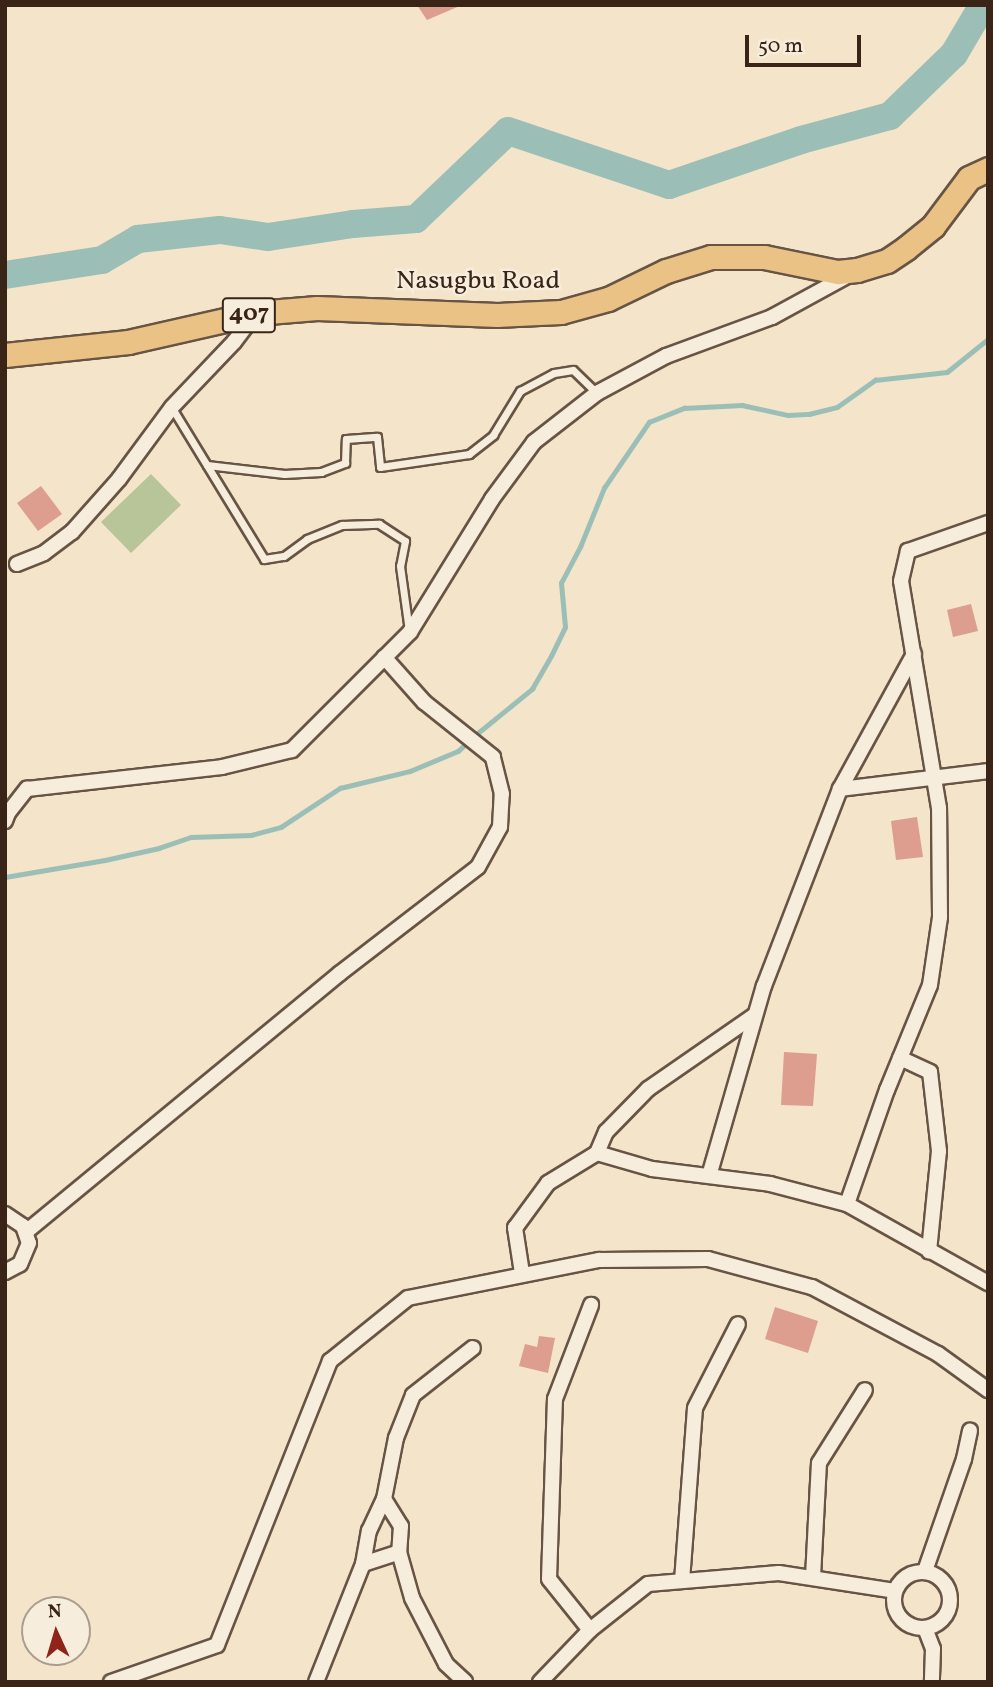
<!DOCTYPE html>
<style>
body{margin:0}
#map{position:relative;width:993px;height:1687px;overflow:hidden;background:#f3e4ca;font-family:Vollkorn,serif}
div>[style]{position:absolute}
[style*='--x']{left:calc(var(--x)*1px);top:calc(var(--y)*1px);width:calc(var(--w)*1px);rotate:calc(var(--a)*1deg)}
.green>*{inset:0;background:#b8c598}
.stream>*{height:4.5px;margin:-2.25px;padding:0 2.25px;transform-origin:2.25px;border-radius:2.25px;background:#9bbfb7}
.river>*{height:28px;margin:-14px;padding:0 14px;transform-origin:14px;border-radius:14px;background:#9bbfb7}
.building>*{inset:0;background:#dd9d8f}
.roads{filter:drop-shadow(2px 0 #685444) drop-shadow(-2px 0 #685444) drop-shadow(0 2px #685444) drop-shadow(0 -2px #685444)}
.service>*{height:7px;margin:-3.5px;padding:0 3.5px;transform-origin:3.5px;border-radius:3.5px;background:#f7eddd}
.minor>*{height:14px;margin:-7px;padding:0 7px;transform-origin:7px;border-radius:7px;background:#f7eddd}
.minor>.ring{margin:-7px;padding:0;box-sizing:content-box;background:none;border:14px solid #f7eddd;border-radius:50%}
.primary>*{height:23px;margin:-11.5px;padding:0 11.5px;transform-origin:11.5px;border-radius:11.5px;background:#eac285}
span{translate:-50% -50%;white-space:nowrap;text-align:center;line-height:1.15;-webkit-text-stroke:5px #f7eddd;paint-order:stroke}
.shield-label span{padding:2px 5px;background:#f7eddd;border:2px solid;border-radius:5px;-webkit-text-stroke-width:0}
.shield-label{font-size:24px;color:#3a2417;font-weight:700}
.street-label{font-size:26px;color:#3a2417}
.frame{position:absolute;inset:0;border:7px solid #3a2417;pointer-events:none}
.north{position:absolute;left:21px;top:1596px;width:70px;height:70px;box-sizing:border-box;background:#f7eddd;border:2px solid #ab9d8e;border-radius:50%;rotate:356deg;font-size:19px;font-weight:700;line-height:28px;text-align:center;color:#3a2417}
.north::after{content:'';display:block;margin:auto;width:24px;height:32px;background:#8f2418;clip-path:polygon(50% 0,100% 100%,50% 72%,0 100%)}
.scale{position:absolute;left:745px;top:35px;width:116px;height:32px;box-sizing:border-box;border:4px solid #3a2417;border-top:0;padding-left:9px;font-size:21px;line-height:24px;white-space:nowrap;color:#3a2417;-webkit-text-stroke:5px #f7eddd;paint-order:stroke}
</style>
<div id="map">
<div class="green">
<div style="clip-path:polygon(151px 474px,181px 505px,131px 553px,101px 522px)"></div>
</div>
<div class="stream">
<div style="--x:474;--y:736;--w:75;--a:-39"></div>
<div style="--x:532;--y:689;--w:38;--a:-60"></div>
<div style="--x:551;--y:656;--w:32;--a:-64"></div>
<div style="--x:565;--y:627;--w:44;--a:-95.2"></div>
<div style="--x:561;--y:583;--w:41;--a:-62.2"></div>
<div style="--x:580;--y:547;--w:64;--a:-67.9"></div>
<div style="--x:604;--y:488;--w:80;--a:-55.7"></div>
<div style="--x:649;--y:422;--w:38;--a:-22"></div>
<div style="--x:684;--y:408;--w:58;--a:-3"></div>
<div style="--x:742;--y:405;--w:47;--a:12.3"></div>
<div style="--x:788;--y:415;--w:21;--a:-3"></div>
<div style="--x:809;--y:414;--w:29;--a:-14"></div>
<div style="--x:837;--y:407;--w:47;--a:-35.4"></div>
<div style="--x:875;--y:380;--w:72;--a:-6.3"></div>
<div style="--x:947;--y:372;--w:53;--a:-38.8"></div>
<div style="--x:5;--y:877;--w:101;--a:-9.6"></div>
<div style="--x:105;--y:860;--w:55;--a:-12.5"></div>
<div style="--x:159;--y:848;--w:34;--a:-19"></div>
<div style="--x:191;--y:837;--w:60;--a:-1.9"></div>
<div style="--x:251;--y:835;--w:31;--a:-15"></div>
<div style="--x:281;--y:827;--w:71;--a:-33.5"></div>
<div style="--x:340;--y:788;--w:72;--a:-13.7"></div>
<div style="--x:410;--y:771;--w:52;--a:-22.6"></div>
<div style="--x:458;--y:751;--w:13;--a:-42"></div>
</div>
<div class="river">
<div style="--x:5;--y:275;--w:98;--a:-8.8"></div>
<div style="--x:102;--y:260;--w:42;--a:-30.3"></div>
<div style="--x:138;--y:239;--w:82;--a:-6.3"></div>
<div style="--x:220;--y:230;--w:49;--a:8.3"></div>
<div style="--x:268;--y:237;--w:86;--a:-8.7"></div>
<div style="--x:353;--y:224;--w:63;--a:-4.5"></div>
<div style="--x:416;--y:219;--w:127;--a:-43.7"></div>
<div style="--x:508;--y:131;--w:170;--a:18.5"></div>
<div style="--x:669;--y:185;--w:139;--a:-18.8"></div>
<div style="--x:801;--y:140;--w:92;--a:-15.1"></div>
<div style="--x:890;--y:116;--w:89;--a:-44.1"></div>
<div style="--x:954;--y:54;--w:57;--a:-59.4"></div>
</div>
<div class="building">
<div style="clip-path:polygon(417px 5px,462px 5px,427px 20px)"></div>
<div style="clip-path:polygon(41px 486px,62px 514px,38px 531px,17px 503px)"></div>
<div style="clip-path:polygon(971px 604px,978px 631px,953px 637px,947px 610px)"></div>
<div style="clip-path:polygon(917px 817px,923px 857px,896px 860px,891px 821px)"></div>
<div style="clip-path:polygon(784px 1052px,817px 1054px,813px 1106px,781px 1105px)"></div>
<div style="clip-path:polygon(775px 1307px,818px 1321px,808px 1353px,765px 1339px)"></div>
<div style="clip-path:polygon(539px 1336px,555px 1338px,548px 1373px,519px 1366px,525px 1344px,537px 1347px)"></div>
</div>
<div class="roads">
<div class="service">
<div style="--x:172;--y:408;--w:177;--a:58.6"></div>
<div style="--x:264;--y:559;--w:20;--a:-9"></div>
<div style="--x:284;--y:556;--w:29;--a:-36"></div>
<div style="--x:307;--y:539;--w:38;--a:-22"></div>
<div style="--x:342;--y:525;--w:37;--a:-2"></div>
<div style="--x:379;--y:524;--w:31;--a:33"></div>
<div style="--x:405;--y:541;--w:25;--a:101"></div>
<div style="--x:400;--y:566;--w:66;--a:82.1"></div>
<div style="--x:207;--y:465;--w:78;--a:6.7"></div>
<div style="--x:284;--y:474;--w:37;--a:-3"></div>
<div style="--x:321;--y:472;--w:26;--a:-21"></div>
<div style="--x:345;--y:463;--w:24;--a:-88"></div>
<div style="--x:346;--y:439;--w:31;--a:-4"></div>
<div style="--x:377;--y:437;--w:30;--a:84"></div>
<div style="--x:380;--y:467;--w:90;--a:-8.3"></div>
<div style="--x:469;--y:454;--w:31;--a:-38"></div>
<div style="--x:493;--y:435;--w:52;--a:-58.5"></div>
<div style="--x:520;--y:391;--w:38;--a:-28"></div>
<div style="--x:554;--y:373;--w:19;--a:-9"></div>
<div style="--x:573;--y:370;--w:33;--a:44"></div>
</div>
<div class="minor">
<div style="--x:17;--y:564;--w:29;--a:-22"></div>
<div style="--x:44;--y:553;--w:35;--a:-37"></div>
<div style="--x:72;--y:532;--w:71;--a:-48.4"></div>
<div style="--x:119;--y:479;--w:89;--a:-53.6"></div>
<div style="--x:172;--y:407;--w:90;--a:-46.4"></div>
<div style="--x:234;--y:342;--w:36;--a:-53"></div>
<div style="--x:840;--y:789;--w:149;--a:-6.9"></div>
<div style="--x:5;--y:821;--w:9;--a:-69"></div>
<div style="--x:8;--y:813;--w:31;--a:-52"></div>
<div style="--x:27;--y:789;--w:196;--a:-6.4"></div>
<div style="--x:222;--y:767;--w:72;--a:-13.7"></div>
<div style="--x:292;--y:750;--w:167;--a:-45"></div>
<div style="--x:410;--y:632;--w:156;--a:-58.3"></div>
<div style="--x:492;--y:499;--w:71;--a:-53.6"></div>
<div style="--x:534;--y:442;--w:80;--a:-37.9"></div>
<div style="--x:597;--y:393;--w:78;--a:-28.2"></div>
<div style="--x:666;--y:356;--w:113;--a:-20.2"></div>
<div style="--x:772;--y:317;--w:90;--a:-28.6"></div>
<div style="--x:900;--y:1058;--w:33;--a:25"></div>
<div style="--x:930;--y:1072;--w:80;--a:83.5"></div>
<div style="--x:939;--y:1151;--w:101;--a:95.7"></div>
<div style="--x:597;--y:1153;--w:23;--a:-67"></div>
<div style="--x:606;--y:1132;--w:60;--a:-45.7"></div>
<div style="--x:648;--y:1089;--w:130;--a:-34.7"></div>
<div style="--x:709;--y:1176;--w:198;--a:-73.9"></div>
<div style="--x:764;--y:986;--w:211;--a:-68.9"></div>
<div style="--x:840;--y:789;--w:154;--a:-61.3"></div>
<div style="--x:847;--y:1204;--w:121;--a:-70.7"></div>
<div style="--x:887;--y:1090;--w:113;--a:-67.7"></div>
<div style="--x:930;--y:985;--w:69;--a:-81.6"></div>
<div style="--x:940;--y:917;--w:109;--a:-90.5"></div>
<div style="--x:939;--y:808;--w:230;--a:-99.5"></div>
<div style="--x:901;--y:581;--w:31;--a:-77"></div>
<div style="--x:908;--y:551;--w:85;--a:-19.3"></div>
<div style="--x:5;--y:1214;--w:22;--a:34"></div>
<div style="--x:23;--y:1226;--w:18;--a:71"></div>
<div style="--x:29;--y:1243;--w:23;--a:113"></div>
<div style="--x:20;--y:1264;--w:17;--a:152"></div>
<div style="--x:26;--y:1232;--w:406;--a:-39.5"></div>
<div style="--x:339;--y:974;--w:175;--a:-37.6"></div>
<div style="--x:478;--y:867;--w:46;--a:-61.2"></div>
<div style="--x:500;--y:827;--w:33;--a:-87"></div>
<div style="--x:502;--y:794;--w:38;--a:-104"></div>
<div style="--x:493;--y:757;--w:88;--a:-141.4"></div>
<div style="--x:424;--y:702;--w:60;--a:-131.6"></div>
<div style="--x:522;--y:1273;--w:46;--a:-98.8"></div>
<div style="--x:515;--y:1228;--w:56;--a:-53.7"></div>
<div style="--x:548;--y:1183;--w:57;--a:-31.5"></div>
<div style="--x:597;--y:1153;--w:57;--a:16.2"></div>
<div style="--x:652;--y:1169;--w:119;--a:7.2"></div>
<div style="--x:770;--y:1184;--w:80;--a:14.6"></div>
<div style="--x:847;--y:1204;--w:162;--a:29.3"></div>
<div style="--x:384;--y:1499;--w:62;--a:-78.9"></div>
<div style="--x:396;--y:1438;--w:46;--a:-68.4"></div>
<div style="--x:413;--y:1395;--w:76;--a:-38.1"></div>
<div style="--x:363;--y:1564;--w:34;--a:-80"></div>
<div style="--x:369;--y:1531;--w:35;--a:-65"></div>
<div style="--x:384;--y:1499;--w:32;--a:58"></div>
<div style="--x:401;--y:1526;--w:26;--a:94"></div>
<div style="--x:925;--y:1571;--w:119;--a:-70.8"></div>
<div style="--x:964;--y:1459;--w:29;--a:-78"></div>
<div class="ring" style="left:894px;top:1572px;width:42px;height:42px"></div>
<div style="--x:813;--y:1577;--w:114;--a:-87"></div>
<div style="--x:819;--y:1463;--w:86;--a:-57.8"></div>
<div style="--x:682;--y:1581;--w:173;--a:-85.7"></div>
<div style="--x:695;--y:1408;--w:94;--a:-62.9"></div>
<div style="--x:925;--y:1628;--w:22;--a:69"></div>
<div style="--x:933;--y:1649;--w:33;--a:92"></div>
<div style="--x:590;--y:1630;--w:65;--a:-128.8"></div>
<div style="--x:549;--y:1579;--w:180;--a:-88.1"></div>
<div style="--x:555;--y:1399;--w:101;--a:-69"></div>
<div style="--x:111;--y:1682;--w:112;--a:-19.2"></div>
<div style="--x:217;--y:1645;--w:306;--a:-68.3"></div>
<div style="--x:330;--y:1361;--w:100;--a:-38.9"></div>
<div style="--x:408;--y:1298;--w:195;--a:-11.3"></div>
<div style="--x:599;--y:1260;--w:109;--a:-0.5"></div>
<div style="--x:708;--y:1259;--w:108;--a:15.1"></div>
<div style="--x:812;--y:1287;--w:143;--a:28"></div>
<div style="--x:938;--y:1354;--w:62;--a:35.8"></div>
<div style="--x:316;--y:1682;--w:127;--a:-68.3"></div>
<div style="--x:363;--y:1564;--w:38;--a:-18"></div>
<div style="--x:399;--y:1552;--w:48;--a:74.2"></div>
<div style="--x:412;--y:1598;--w:74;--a:62.7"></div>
<div style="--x:446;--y:1664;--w:26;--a:43"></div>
<div style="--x:540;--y:1682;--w:72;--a:-46.1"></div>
<div style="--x:590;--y:1630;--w:74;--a:-38.4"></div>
<div style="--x:648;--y:1584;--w:131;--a:-4.8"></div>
<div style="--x:779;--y:1573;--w:117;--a:8.8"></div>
</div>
<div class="primary">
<div style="--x:5;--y:355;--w:124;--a:-6"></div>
<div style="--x:128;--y:342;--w:131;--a:-12.8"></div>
<div style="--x:256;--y:313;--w:61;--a:-4.7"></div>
<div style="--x:317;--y:308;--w:180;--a:2.2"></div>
<div style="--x:497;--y:315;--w:64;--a:-2.7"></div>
<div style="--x:561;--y:312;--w:49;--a:-15.5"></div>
<div style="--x:608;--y:299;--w:64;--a:-25.8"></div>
<div style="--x:666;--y:271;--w:47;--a:-17.3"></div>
<div style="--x:711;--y:257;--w:53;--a:0"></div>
<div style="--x:764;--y:257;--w:76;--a:11.5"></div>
<div style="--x:838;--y:272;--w:19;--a:-6"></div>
<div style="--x:857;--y:270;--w:31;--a:-17"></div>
<div style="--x:887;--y:261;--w:23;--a:-34"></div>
<div style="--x:906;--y:248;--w:35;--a:-39"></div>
<div style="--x:933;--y:226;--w:60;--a:-53.1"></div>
<div style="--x:969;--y:178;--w:21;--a:-25"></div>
</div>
</div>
<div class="shield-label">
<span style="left:249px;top:315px">407</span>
</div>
<div class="street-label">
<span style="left:478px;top:282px">Nasugbu Road</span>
</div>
<div class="frame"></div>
<div class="north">N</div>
<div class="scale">50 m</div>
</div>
